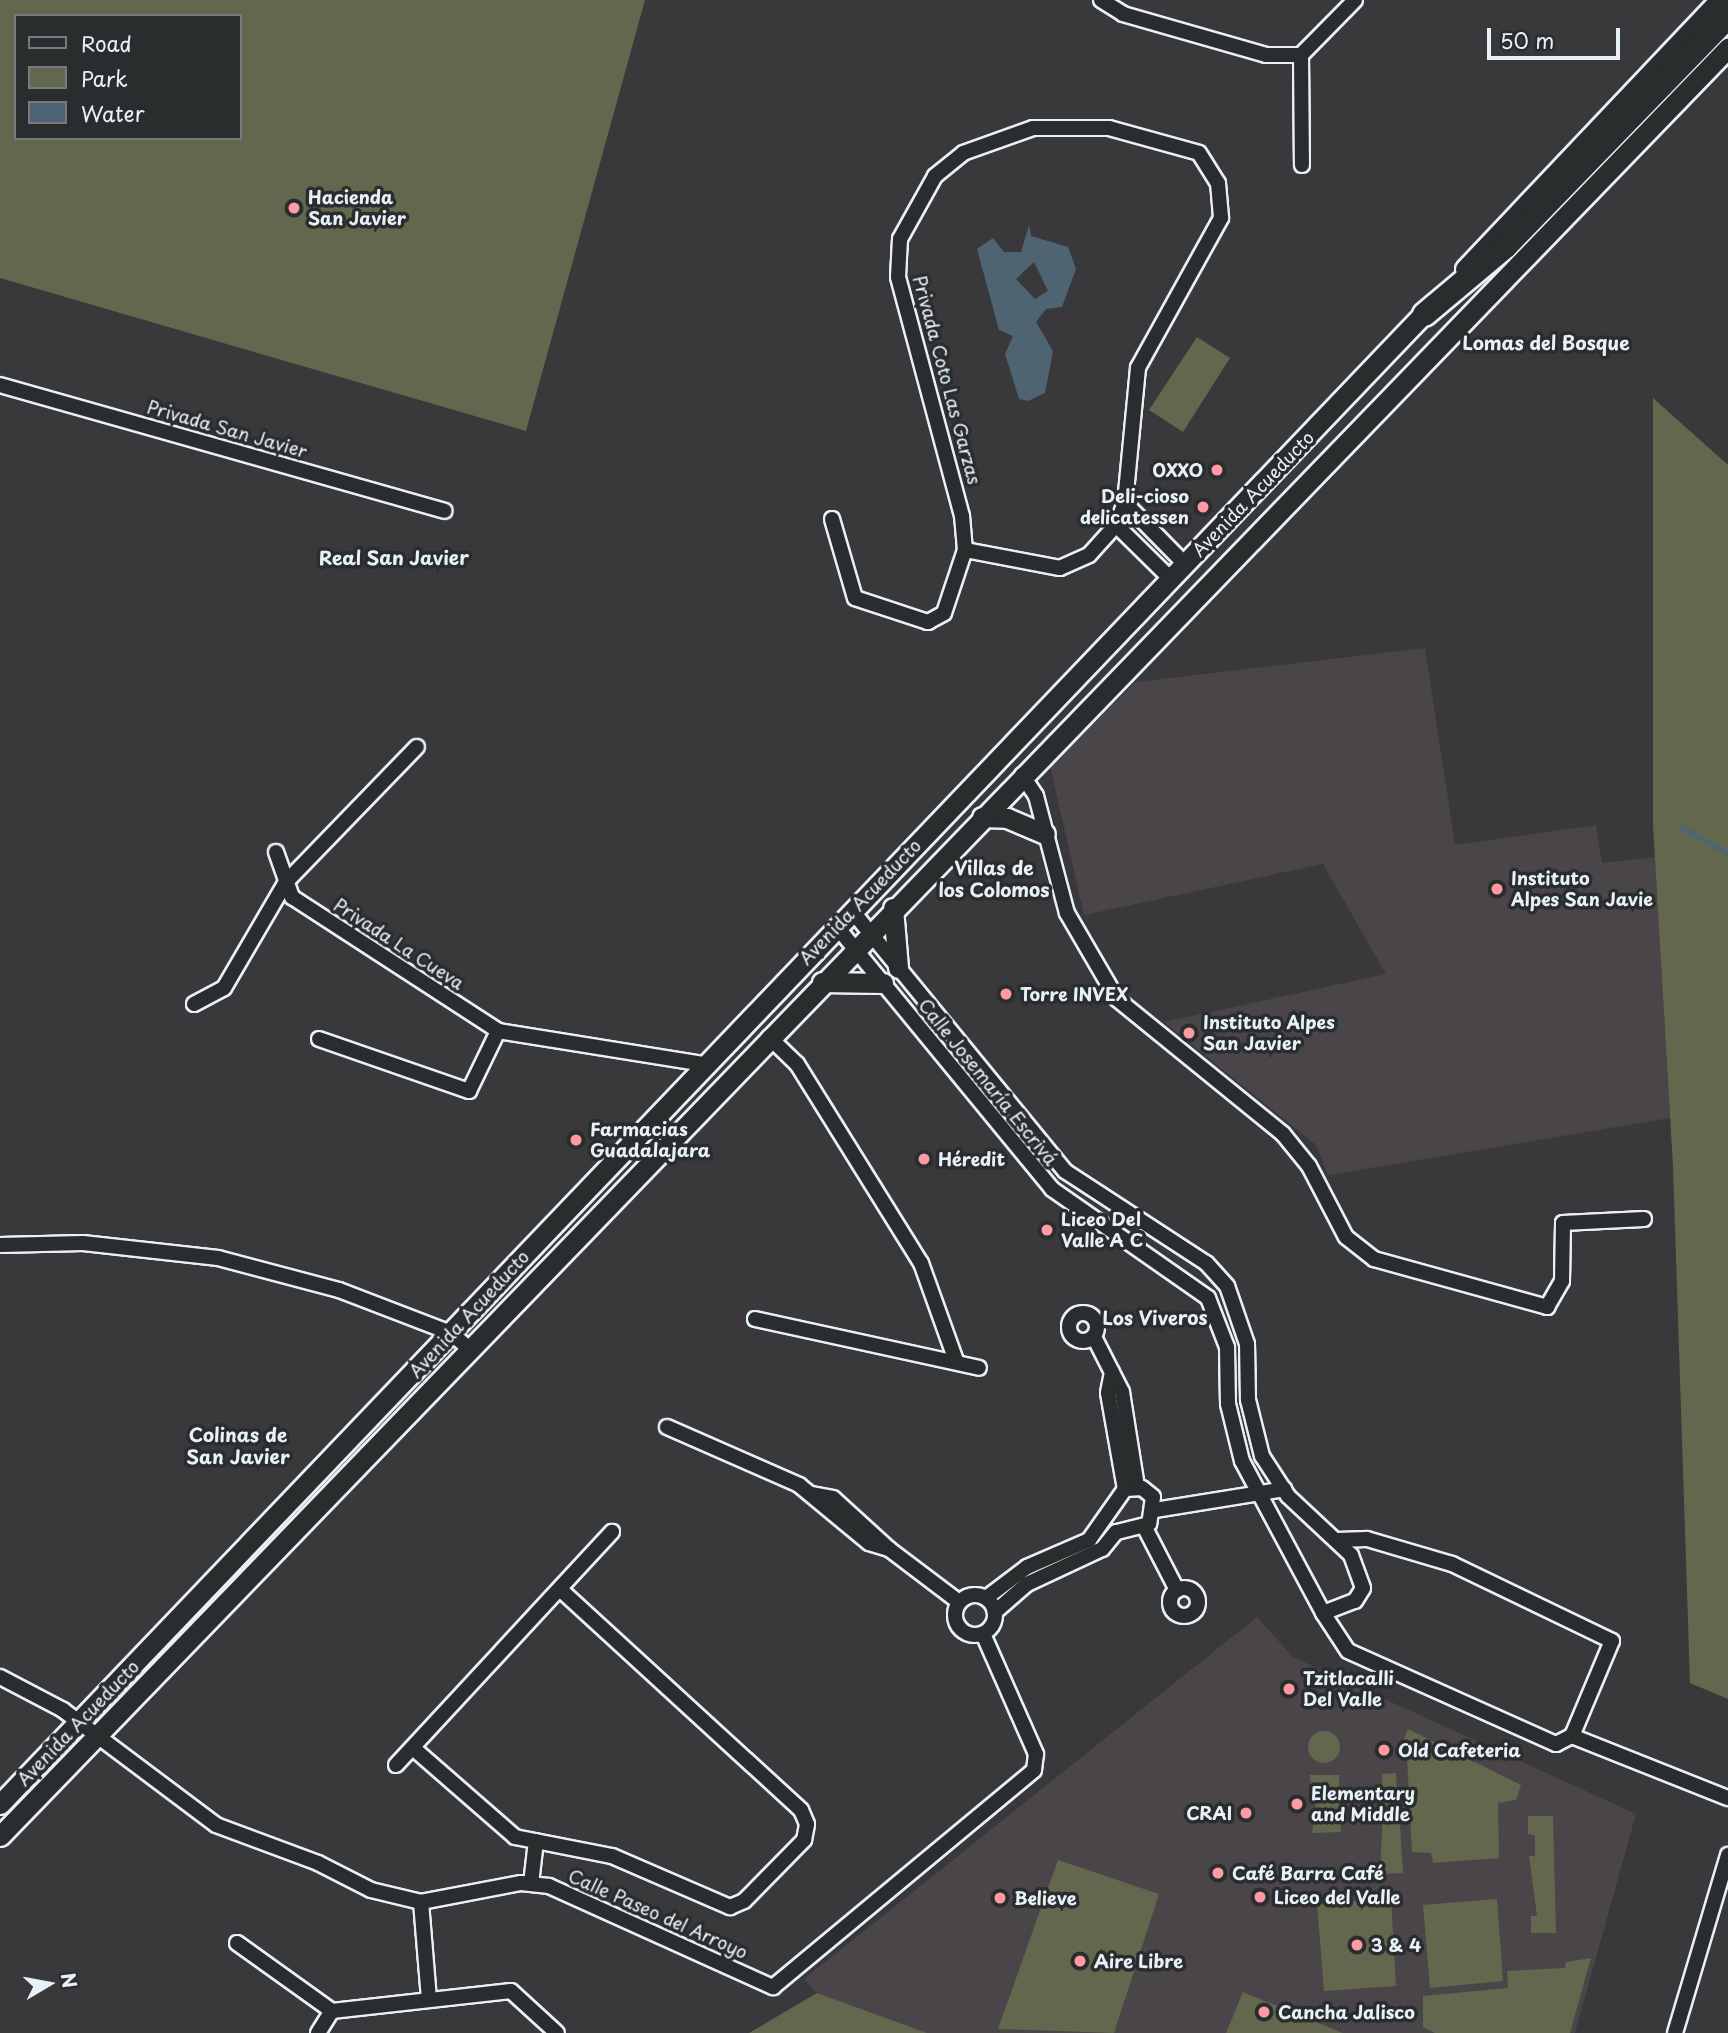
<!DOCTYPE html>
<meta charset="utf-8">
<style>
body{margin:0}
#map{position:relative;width:1728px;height:2033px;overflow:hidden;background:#39383a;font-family:"Playpen Sans",sans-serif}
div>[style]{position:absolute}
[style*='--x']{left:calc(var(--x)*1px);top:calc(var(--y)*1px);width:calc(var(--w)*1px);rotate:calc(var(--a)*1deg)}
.built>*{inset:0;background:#4a4548}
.green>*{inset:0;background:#62674d}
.round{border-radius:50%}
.water>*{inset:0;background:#4e6472}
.stream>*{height:5px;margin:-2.5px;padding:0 2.5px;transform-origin:2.5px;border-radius:2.5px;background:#4e6472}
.roads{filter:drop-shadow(2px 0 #e8f1f8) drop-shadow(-2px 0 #e8f1f8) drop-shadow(0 2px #e8f1f8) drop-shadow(0 -2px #e8f1f8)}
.street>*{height:14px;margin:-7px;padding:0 7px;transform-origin:7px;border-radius:7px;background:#2a2d2e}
.street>.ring{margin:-7px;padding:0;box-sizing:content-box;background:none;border:14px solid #2a2d2e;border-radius:50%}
.secondary>*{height:19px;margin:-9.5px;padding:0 9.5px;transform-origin:9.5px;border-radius:9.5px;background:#2a2d2e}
.primary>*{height:23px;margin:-11.5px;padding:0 11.5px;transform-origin:11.5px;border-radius:11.5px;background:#2a2d2e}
.dots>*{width:19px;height:19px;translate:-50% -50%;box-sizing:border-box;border:4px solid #2a2d2e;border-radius:50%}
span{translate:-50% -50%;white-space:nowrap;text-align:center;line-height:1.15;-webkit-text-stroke:7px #2a2d2e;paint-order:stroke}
.poi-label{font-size:18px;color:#e8f1f8;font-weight:700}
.left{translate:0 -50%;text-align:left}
.right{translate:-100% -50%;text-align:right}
.street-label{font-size:18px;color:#e8f1f8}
.neighbourhood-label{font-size:19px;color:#e8f1f8;font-weight:700}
.legend{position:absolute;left:14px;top:14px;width:228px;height:126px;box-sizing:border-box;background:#2a2d2e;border:2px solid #767b7f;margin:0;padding:9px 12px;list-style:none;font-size:21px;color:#e8f1f8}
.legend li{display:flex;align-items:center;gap:14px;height:35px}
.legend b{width:35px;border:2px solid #767b7f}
.north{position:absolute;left:14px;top:1949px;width:70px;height:70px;-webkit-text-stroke:5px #2a2d2e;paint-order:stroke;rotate:80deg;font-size:19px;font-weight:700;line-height:28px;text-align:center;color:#e8f1f8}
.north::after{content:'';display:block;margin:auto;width:24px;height:32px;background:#e8f1f8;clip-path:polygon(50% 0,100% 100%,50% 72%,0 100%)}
.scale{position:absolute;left:1487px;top:28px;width:133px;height:32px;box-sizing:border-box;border:4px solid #e8f1f8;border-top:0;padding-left:9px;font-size:21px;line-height:24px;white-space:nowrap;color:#e8f1f8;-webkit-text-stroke:5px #2a2d2e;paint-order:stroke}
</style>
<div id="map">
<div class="built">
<div style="clip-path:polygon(1425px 648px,1455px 845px,1596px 825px,1602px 863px,1655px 857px,1670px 1118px,1328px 1175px,1316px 1145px,1164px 1022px,1386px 974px,1323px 864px,1084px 915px,1050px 766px,1136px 682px)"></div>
<div style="clip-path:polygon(1257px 1617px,1293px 1657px,1636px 1814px,1575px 2033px,916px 2033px,817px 1993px,804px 1979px)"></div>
</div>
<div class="green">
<div style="clip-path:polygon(evenodd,0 0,645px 0,526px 431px,0 278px,0 0,16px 16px,240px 16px,240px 138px,16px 138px,16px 16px)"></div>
<div style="clip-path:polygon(1197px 337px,1230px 358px,1183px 432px,1149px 410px)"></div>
<div style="clip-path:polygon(1653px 398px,1728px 465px,1728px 1699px,1690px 1683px,1673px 1167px,1653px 826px)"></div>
<div style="clip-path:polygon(1408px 1729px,1521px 1785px,1516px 1800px,1498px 1803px,1499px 1858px,1433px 1863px,1431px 1853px,1412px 1852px,1407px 1758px,1400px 1749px)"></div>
<div class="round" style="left:1308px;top:1731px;width:32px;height:32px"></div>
<div style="clip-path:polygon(1396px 1773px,1398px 1805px,1383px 1806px,1382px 1774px)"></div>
<div style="clip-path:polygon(1310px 1775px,1339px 1775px,1341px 1832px,1312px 1833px,1317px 1794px,1311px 1794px)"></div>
<div style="clip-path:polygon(1383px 1812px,1399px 1812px,1403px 1873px,1380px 1874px)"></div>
<div style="clip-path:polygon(1528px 1816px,1553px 1816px,1556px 1933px,1531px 1933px,1531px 1916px,1537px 1916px,1529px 1856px,1535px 1856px,1535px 1835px,1528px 1834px)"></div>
<div style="clip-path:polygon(1058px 1860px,1159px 1894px,1114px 2033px,998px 2029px)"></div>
<div style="clip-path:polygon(1391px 1898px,1396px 1986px,1324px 1991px,1317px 1904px)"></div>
<div style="clip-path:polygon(1497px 1899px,1503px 1981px,1430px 1988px,1423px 1905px)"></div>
<div style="clip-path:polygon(1591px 1958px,1570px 2033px,1435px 2033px,1423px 2027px,1423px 1996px,1508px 1988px,1507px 1971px,1565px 1968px,1566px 1962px)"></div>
<div style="clip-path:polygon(1243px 1992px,1343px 2033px,1226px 2033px)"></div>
<div style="clip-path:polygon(817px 1993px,927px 2033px,749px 2033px)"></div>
</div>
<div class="water">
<div style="clip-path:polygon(evenodd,1029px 225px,1031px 236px,1068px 247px,1076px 269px,1062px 307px,1046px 309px,1036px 322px,1053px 351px,1045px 393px,1028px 401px,1019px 399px,1005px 354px,1013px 336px,999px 330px,977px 249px,993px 238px,1004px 252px,1021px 252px,1029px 225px,1034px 262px,1048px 291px,1035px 299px,1016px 279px,1034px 262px)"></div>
</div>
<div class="stream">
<div style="--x:1681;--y:827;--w:54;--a:29"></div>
</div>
<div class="roads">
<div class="street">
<div style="--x:1101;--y:0;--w:26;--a:32"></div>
<div style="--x:1123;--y:14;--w:149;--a:16"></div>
<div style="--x:1266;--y:55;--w:35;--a:0"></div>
<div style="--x:1301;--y:55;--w:77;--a:-45.5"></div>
<div style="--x:1301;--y:55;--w:110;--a:89.5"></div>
<div style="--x:0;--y:385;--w:462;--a:15.8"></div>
<div style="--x:1125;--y:503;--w:86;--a:45.5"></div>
<div style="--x:832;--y:519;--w:82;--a:73.8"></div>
<div style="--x:855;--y:598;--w:77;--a:18.2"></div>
<div style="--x:928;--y:622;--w:18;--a:-29"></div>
<div style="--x:944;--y:613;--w:66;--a:-71.6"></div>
<div style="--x:965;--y:550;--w:34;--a:-95"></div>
<div style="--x:962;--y:516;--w:247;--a:-105"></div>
<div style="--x:898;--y:277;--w:38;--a:-87"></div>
<div style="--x:900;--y:239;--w:72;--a:-60.9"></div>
<div style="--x:935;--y:176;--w:36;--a:-39"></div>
<div style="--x:963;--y:153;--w:74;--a:-19.7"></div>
<div style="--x:1033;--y:128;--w:76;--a:0"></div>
<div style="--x:1109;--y:128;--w:93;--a:15.5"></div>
<div style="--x:1199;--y:153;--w:36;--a:58"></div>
<div style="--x:1218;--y:183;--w:35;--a:85"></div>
<div style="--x:1221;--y:218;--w:171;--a:119"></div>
<div style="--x:1138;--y:368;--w:136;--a:95.5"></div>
<div style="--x:1125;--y:503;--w:24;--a:112"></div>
<div style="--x:1116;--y:525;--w:40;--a:132"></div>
<div style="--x:1089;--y:555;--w:32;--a:156"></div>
<div style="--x:1060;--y:568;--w:97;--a:-169.3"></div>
<div style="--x:1116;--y:525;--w:77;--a:44.5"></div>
<div style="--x:1022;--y:775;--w:25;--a:56"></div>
<div style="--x:1036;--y:796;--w:121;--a:75.2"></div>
<div style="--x:1067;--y:913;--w:99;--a:59.8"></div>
<div style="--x:1117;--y:999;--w:214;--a:39.1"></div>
<div style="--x:1283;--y:1134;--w:41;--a:50.9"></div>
<div style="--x:1309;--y:1166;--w:80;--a:62.5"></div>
<div style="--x:1346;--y:1237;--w:36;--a:38"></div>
<div style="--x:1374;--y:1259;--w:180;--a:15.5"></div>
<div style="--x:1547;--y:1307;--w:30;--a:-60"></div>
<div style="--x:1562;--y:1281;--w:58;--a:-89"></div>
<div style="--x:1563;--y:1223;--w:81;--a:-2.8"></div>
<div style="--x:276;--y:852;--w:48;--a:70.4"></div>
<div style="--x:292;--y:897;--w:246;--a:33"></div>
<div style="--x:498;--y:1031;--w:209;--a:9.1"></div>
<div style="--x:837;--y:927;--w:339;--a:50.6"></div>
<div style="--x:1052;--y:1189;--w:190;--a:34.9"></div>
<div style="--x:1208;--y:1298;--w:53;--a:68.8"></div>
<div style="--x:1227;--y:1347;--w:57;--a:89"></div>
<div style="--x:1228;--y:1404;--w:59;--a:76.2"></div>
<div style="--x:1242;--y:1461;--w:172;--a:61.9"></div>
<div style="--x:1323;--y:1613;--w:34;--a:-21"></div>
<div style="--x:1355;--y:1601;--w:15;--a:-58"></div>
<div style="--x:1363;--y:1588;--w:35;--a:-110"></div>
<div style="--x:1351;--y:1555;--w:86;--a:-136.9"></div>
<div style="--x:1288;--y:1496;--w:48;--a:-123"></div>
<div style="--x:1262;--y:1456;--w:58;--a:-104"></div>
<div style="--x:1248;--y:1400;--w:56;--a:-91"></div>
<div style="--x:1247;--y:1344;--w:61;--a:-109"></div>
<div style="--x:1227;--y:1286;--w:31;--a:-132"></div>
<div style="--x:1206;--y:1263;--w:168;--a:-146.9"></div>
<div style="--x:1065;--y:1171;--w:336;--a:-129.3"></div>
<div style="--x:194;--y:1004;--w:34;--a:-28"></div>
<div style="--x:224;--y:988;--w:123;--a:-59.7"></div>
<div style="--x:286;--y:882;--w:188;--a:-45.9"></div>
<div style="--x:769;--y:1037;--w:39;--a:44"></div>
<div style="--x:797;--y:1064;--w:234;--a:58.1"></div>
<div style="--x:921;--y:1263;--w:104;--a:70.3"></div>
<div style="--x:319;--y:1039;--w:159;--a:19.1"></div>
<div style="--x:469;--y:1091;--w:67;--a:-64.2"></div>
<div style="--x:0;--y:1245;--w:83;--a:-1.4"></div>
<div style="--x:83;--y:1243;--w:136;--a:6.3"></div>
<div style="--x:218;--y:1258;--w:125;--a:14.8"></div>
<div style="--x:339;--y:1290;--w:120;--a:21"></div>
<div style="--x:451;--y:1333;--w:21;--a:41"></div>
<div class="ring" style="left:1069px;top:1313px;width:14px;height:14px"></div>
<div style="--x:755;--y:1319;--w:229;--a:12.3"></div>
<div style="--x:1094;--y:1337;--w:62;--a:63"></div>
<div style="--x:1122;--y:1392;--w:96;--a:81"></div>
<div style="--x:1112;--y:1372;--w:21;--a:101"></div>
<div style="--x:1108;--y:1393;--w:97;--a:80"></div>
<div style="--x:667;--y:1427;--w:144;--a:23.7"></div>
<div style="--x:799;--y:1485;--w:91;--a:39.6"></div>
<div style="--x:869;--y:1543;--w:21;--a:17"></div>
<div style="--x:889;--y:1549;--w:88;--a:37.1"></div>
<div style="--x:811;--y:1494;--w:22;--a:10"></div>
<div style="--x:833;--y:1498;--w:76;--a:42.3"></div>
<div style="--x:1155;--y:1510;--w:131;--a:-9.2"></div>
<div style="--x:1145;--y:1528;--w:70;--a:62.7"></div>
<div class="ring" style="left:1170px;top:1588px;width:14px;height:14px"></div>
<div class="ring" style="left:955px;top:1595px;width:26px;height:26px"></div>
<div style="--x:986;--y:1598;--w:51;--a:-37.1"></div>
<div style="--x:1027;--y:1567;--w:68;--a:-23.5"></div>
<div style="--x:1089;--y:1540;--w:62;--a:-54.8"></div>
<div style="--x:1125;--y:1489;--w:17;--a:-3"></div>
<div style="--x:1142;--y:1488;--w:14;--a:39"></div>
<div style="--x:1153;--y:1497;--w:27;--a:98"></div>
<div style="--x:1149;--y:1524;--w:34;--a:166"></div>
<div style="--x:1116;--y:1532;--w:22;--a:129"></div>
<div style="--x:1102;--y:1549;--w:83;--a:155"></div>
<div style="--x:1027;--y:1584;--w:43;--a:138.8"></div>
<div style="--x:1323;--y:1613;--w:45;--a:56.7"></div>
<div style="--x:1348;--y:1651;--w:228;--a:24.1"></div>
<div style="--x:1556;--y:1744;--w:18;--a:-27"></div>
<div style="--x:1572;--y:1736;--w:103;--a:-67.2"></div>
<div style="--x:1612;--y:1641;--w:178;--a:-154.3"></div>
<div style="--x:1452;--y:1564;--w:89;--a:-163.6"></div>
<div style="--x:1367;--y:1539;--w:30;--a:178"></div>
<div style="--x:0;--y:1677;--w:71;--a:27.6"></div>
<div style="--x:63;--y:1710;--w:191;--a:36.9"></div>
<div style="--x:216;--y:1825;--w:109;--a:20.4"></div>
<div style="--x:318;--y:1863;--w:59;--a:27"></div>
<div style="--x:371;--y:1890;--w:51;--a:13.5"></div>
<div style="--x:421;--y:1902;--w:102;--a:-10.8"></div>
<div style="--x:521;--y:1883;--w:28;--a:6"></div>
<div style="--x:549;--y:1886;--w:246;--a:24.3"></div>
<div style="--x:773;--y:1987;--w:339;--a:-39.7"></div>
<div style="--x:1034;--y:1770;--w:16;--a:-83"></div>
<div style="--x:1036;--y:1754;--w:131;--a:-113.8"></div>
<div style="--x:1572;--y:1736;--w:168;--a:21.7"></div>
<div style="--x:413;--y:1748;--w:135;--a:41.1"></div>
<div style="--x:515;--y:1837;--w:99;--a:11.1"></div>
<div style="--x:612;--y:1856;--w:129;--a:23.4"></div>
<div style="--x:730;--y:1907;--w:15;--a:-23"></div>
<div style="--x:744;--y:1901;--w:86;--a:-45.5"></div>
<div style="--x:804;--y:1840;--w:16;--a:-79"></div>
<div style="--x:807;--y:1824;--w:15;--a:-113"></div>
<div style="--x:801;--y:1810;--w:327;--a:-137.5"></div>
<div style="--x:396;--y:1765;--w:318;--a:-47.2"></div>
<div style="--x:531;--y:1884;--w:43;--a:-83.4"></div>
<div style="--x:421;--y:1902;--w:97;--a:85.3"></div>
<div style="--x:237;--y:1943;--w:117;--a:35.6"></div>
<div style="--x:332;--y:2011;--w:180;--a:-6.4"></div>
<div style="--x:511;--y:1991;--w:62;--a:42.4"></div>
<div style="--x:318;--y:2033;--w:26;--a:-58"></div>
<div style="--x:1675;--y:2033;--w:186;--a:-73.4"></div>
</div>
<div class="secondary">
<div style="--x:1465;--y:269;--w:370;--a:-46.6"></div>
<div style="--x:982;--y:817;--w:25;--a:2"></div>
<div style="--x:1007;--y:818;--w:41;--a:22.8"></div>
<div style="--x:893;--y:908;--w:60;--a:85.2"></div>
<div style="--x:822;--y:982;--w:61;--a:0.9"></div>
<div style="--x:0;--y:1804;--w:2074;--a:-46.31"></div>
<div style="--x:0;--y:1836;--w:2487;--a:-45.98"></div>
</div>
<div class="primary">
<div style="--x:1424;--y:314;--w:106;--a:-40"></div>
<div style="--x:1505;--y:246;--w:320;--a:-45.9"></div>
</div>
</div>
<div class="dots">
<div style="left:294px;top:208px;background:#ff9aa2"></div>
<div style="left:1217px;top:470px;background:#ff9aa2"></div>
<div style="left:1203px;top:507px;background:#ff9aa2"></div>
<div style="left:1497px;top:889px;background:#ff9aa2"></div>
<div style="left:1006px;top:994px;background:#ff9aa2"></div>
<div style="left:1189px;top:1033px;background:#ff9aa2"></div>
<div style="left:576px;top:1140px;background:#ff9aa2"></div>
<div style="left:924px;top:1159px;background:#ff9aa2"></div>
<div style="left:1047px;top:1230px;background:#ff9aa2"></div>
<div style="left:1289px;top:1689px;background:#ff9aa2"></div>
<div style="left:1384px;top:1750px;background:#ff9aa2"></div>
<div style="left:1297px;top:1804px;background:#ff9aa2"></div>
<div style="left:1246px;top:1813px;background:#ff9aa2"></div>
<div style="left:1218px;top:1873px;background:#ff9aa2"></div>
<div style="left:1260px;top:1897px;background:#ff9aa2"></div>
<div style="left:1000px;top:1898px;background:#ff9aa2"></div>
<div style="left:1357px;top:1945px;background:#ff9aa2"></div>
<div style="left:1080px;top:1961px;background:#ff9aa2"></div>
<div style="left:1264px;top:2012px;background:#ff9aa2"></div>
</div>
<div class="poi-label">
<span class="left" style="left:308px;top:208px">Hacienda<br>San Javier</span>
<span class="right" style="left:1203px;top:470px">OXXO</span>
<span class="right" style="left:1189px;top:507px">Deli-cioso<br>delicatessen</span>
<span class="left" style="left:1511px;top:889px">Instituto<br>Alpes San Javie</span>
<span class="left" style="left:1020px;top:994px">Torre INVEX</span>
<span class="left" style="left:1203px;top:1033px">Instituto Alpes<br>San Javier</span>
<span class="left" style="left:590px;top:1140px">Farmacias<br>Guadalajara</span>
<span class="left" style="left:938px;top:1159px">Héredit</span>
<span class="left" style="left:1061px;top:1230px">Liceo Del<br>Valle A C</span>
<span class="left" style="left:1303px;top:1689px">Tzitlacalli<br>Del Valle</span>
<span class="left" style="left:1398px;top:1750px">Old Cafeteria</span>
<span class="left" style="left:1311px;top:1804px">Elementary<br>and Middle</span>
<span class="right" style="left:1232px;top:1813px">CRAI</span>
<span class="left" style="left:1232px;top:1873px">Café Barra Café</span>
<span class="left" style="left:1274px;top:1897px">Liceo del Valle</span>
<span class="left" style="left:1014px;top:1898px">Believe</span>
<span class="left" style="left:1371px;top:1945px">3 &amp; 4</span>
<span class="left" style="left:1094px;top:1961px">Aire Libre</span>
<span class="left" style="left:1278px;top:2012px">Cancha Jalisco</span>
</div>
<div class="street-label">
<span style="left:947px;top:380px;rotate:75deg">Privada Coto Las Garzas</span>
<span style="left:227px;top:429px;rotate:16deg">Privada San Javier</span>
<span style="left:1253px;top:494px;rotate:-46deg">Avenida Acueducto</span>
<span style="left:860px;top:902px;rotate:-46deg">Avenida Acueducto</span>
<span style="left:399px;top:944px;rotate:33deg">Privada La Cueva</span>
<span style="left:988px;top:1082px;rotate:51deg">Calle Josemaría Escrivá</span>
<span style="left:469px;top:1314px;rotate:-47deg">Avenida Acueducto</span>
<span style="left:78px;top:1723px;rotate:-46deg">Avenida Acueducto</span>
<span style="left:658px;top:1914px;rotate:24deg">Calle Paseo del Arroyo</span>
</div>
<div class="neighbourhood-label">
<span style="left:1546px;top:343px">Lomas del Bosque</span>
<span style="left:394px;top:558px">Real San Javier</span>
<span style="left:994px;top:879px">Villas de<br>los Colomos</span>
<span style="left:1155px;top:1318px">Los Viveros</span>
<span style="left:238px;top:1446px">Colinas de<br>San Javier</span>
</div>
<ul class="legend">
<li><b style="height:9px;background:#2a2d2e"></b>Road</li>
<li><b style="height:19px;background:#62674d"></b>Park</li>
<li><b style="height:19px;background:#4e6472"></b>Water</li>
</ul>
<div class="north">N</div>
<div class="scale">50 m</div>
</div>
